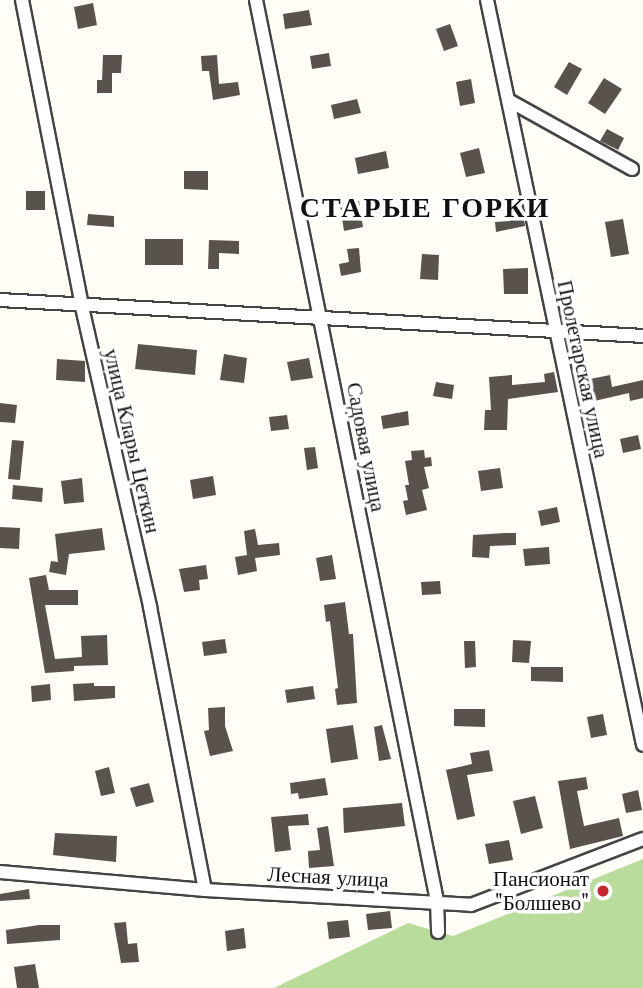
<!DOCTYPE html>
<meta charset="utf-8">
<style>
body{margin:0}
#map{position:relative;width:643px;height:988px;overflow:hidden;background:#fffdf5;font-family:"Libre Baskerville",serif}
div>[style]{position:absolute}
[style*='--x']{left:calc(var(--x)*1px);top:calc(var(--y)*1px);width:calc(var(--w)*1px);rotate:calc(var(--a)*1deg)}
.forest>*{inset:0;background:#b9dc9c}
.building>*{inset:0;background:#5a524d}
.roads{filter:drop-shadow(2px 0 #444) drop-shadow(-2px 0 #444) drop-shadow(0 2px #444) drop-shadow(0 -2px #444)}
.minor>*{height:12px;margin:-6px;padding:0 6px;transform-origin:6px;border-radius:6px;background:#fff}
.dots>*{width:19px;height:19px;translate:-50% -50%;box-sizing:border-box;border:4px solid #fff;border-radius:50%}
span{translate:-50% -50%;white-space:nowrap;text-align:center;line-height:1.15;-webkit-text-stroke:7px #fff;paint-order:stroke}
.street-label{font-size:21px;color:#111}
.poi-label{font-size:21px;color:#111}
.right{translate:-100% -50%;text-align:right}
.district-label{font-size:28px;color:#111;font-weight:700;letter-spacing:2px}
</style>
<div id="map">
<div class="forest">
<div style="clip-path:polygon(643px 859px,643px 988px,274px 988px,408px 923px,453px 936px)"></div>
</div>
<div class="building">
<div style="clip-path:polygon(93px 3px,97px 25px,78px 29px,74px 7px)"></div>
<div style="clip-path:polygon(309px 10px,312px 25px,285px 29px,283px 14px)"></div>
<div style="clip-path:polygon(450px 24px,458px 46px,444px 51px,436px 29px)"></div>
<div style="clip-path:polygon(329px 53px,331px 66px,312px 69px,310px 56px)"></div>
<div style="clip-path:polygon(103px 55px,122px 55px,121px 73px,112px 73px,112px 93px,97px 93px,97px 80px,102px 80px)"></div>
<div style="clip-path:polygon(217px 55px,219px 84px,238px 82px,240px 95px,213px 100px,209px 71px,202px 71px,201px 56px)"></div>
<div style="clip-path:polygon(569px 62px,582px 69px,567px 95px,554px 87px)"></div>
<div style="clip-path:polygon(604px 78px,622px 89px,605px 114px,588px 103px)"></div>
<div style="clip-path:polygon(471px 79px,475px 103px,460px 106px,456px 82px)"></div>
<div style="clip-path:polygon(357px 99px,361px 113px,334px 119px,331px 105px)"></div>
<div style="clip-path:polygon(607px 129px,624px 138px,618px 150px,600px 141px)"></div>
<div style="clip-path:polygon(479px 148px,485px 173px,466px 177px,460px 153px)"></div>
<div style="clip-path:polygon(386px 151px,389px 168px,358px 174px,355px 158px)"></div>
<div style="clip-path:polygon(184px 171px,208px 171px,208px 190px,184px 189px)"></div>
<div style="clip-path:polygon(26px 191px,45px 191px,45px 210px,26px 210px)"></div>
<div style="clip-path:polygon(514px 197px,519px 220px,524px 219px,525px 226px,496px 232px,495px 222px,510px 221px,505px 199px)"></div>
<div style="clip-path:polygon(359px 201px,363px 227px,344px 231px,340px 204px)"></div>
<div style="clip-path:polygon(88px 214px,114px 216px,114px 227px,87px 225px)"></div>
<div style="clip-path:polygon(623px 219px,629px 254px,611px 257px,605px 222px)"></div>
<div style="clip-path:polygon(145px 239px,183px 239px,183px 265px,145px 265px)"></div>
<div style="clip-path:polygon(209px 240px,239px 241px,239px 254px,219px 253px,219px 269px,208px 269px)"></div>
<div style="clip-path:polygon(359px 248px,361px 272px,341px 276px,339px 264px,349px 262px,347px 249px)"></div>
<div style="clip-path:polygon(422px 254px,439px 255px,438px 280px,420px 279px)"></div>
<div style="clip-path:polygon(528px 268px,528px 294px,504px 294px,503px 269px)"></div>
<div style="clip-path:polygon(138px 344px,197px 350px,195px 375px,135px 369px)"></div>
<div style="clip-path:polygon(224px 354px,247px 358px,244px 383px,220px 380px)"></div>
<div style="clip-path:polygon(309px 358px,313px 378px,291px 381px,287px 362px)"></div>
<div style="clip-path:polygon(57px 359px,85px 361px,85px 382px,56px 380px)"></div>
<div style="clip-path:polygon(554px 372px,558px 392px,508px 399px,507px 430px,484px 430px,485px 410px,491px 410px,489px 377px,512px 375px,512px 385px,545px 382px,544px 374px)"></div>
<div style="clip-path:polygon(610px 375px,612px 387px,643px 380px,643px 398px,630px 401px,629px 393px,590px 402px,585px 380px)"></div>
<div style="clip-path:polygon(436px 382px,454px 385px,452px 399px,433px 396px)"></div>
<div style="clip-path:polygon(0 403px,17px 405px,15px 423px,0 422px)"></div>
<div style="clip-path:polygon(408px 411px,409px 425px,383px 429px,381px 416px)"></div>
<div style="clip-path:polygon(287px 415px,289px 429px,271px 431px,269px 417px)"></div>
<div style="clip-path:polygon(638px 435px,641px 449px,623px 453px,620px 439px)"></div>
<div style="clip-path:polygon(12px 440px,24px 441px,20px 480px,8px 479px)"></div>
<div style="clip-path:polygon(315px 447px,318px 468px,307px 470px,304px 448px)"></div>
<div style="clip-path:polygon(424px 450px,425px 458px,431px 457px,432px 466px,424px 467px,429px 488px,422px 490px,427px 510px,406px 515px,403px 501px,408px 500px,405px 485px,409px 485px,405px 461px,412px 460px,411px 451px)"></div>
<div style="clip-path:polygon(500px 468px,503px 488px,481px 491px,478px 471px)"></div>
<div style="clip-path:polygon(213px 476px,216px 495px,193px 499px,190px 480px)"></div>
<div style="clip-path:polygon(82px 478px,84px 502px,64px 504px,61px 481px)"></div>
<div style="clip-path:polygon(13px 485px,43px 488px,42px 502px,12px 499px)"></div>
<div style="clip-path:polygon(557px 507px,560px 522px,541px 526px,538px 511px)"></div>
<div style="clip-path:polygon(0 527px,20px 528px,19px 549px,0 548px)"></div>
<div style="clip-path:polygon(102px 528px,105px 550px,69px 554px,66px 575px,49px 572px,51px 561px,58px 562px,55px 534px)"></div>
<div style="clip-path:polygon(255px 529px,258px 545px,279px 543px,280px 555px,255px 558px,257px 571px,238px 575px,235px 557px,247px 555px,244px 531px)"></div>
<div style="clip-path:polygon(505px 533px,516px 533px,516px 545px,490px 546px,489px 558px,472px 557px,473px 535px)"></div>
<div style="clip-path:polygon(549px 547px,550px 564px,525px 566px,523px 549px)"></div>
<div style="clip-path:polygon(332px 555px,336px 579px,320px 581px,316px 558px)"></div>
<div style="clip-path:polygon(206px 565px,208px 579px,199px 580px,200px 590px,184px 592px,179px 569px)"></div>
<div style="clip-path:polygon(46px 575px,49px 590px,78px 590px,78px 605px,45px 605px,55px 659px,82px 657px,81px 636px,107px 635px,108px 665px,74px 666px,74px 671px,45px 673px,29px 578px)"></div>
<div style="clip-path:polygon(440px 581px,441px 594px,422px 595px,421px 582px)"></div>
<div style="clip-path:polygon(345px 602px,349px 634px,353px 634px,357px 703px,337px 705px,335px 689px,338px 688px,330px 621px,326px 622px,324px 605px)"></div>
<div style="clip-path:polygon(225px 639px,227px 653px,204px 656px,202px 642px)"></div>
<div style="clip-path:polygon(513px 640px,531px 641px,529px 663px,512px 662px)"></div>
<div style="clip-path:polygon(464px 641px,475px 641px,476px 667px,465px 668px)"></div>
<div style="clip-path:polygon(531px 667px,563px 667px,563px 682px,531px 681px)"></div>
<div style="clip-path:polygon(94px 683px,94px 686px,115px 686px,115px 698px,74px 701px,73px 684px)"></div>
<div style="clip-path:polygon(50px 684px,51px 700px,32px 702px,31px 686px)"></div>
<div style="clip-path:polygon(313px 686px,315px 699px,287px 703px,285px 690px)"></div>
<div style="clip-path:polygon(225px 707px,225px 726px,233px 751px,210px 756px,204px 731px,209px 730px,208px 708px)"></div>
<div style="clip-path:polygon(454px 709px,485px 709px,485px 727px,454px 726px)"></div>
<div style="clip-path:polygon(603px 714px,607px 735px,591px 738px,587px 717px)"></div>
<div style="clip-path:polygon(353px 725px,358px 759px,331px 763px,326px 729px)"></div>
<div style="clip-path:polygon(382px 725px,391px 759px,379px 761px,374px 727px)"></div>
<div style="clip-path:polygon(489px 750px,493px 771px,467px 775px,475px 816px,457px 820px,446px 770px,472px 764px,470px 753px)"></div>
<div style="clip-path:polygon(109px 767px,115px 793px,101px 796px,95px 771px)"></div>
<div style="clip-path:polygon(586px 777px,588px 789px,577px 791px,584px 826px,619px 818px,623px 836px,570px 849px,558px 781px)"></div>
<div style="clip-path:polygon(325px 778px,328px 795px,299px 799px,298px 793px,291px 794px,290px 783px)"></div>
<div style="clip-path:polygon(149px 783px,154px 802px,136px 807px,130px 788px)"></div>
<div style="clip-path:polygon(638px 790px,642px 810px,626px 813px,622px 794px)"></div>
<div style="clip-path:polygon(535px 796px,543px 828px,521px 834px,513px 801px)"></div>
<div style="clip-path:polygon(402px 803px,405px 826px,344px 833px,343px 808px)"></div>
<div style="clip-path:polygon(308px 814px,309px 825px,288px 826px,291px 850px,275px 852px,271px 817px)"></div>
<div style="clip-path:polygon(328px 826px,334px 866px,309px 868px,308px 851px,320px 850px,317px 828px)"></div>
<div style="clip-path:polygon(55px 833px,117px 836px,116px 862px,53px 855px)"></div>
<div style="clip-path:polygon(509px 840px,513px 860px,489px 864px,485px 844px)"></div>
<div style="clip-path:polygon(29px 889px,30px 899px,0 901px,0 894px)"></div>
<div style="clip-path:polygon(390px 911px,392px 928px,368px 930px,366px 914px)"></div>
<div style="clip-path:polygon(348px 920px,350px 937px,329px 939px,327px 922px)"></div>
<div style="clip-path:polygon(126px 922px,128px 944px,137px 943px,139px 962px,121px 963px,114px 923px)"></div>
<div style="clip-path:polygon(39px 925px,60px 925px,60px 940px,7px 944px,6px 930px)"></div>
<div style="clip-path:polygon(244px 928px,246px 948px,227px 951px,225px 931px)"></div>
<div style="clip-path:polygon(35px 964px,39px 988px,17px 988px,14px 967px)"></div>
</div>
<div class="roads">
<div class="minor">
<div style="--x:22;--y:0;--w:313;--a:78.9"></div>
<div style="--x:82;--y:307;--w:308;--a:77.2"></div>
<div style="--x:150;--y:607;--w:288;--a:79"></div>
<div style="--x:256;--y:0;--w:919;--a:78.64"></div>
<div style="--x:437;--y:901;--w:31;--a:88"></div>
<div style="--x:487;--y:0;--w:761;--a:78.17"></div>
<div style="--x:508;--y:100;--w:142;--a:29.1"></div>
<div style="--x:0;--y:300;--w:644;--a:3.2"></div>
<div style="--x:0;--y:872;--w:206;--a:5"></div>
<div style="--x:205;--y:890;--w:266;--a:3.2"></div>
<div style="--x:471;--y:905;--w:184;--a:-21"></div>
</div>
</div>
<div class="dots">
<div style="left:603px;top:891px;background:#c4262e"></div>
</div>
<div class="street-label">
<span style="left:583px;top:369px;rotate:78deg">Пролетарская улица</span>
<span style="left:132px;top:441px;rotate:77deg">улица Клары Цеткин</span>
<span style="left:366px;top:447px;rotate:79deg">Садовая улица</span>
<span style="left:328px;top:877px;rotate:3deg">Лесная улица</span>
</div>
<div class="poi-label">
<span class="right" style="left:589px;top:891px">Пансионат<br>"Болшево"</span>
</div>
<div class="district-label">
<span style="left:425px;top:208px">СТАРЫЕ ГОРКИ</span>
</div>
</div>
